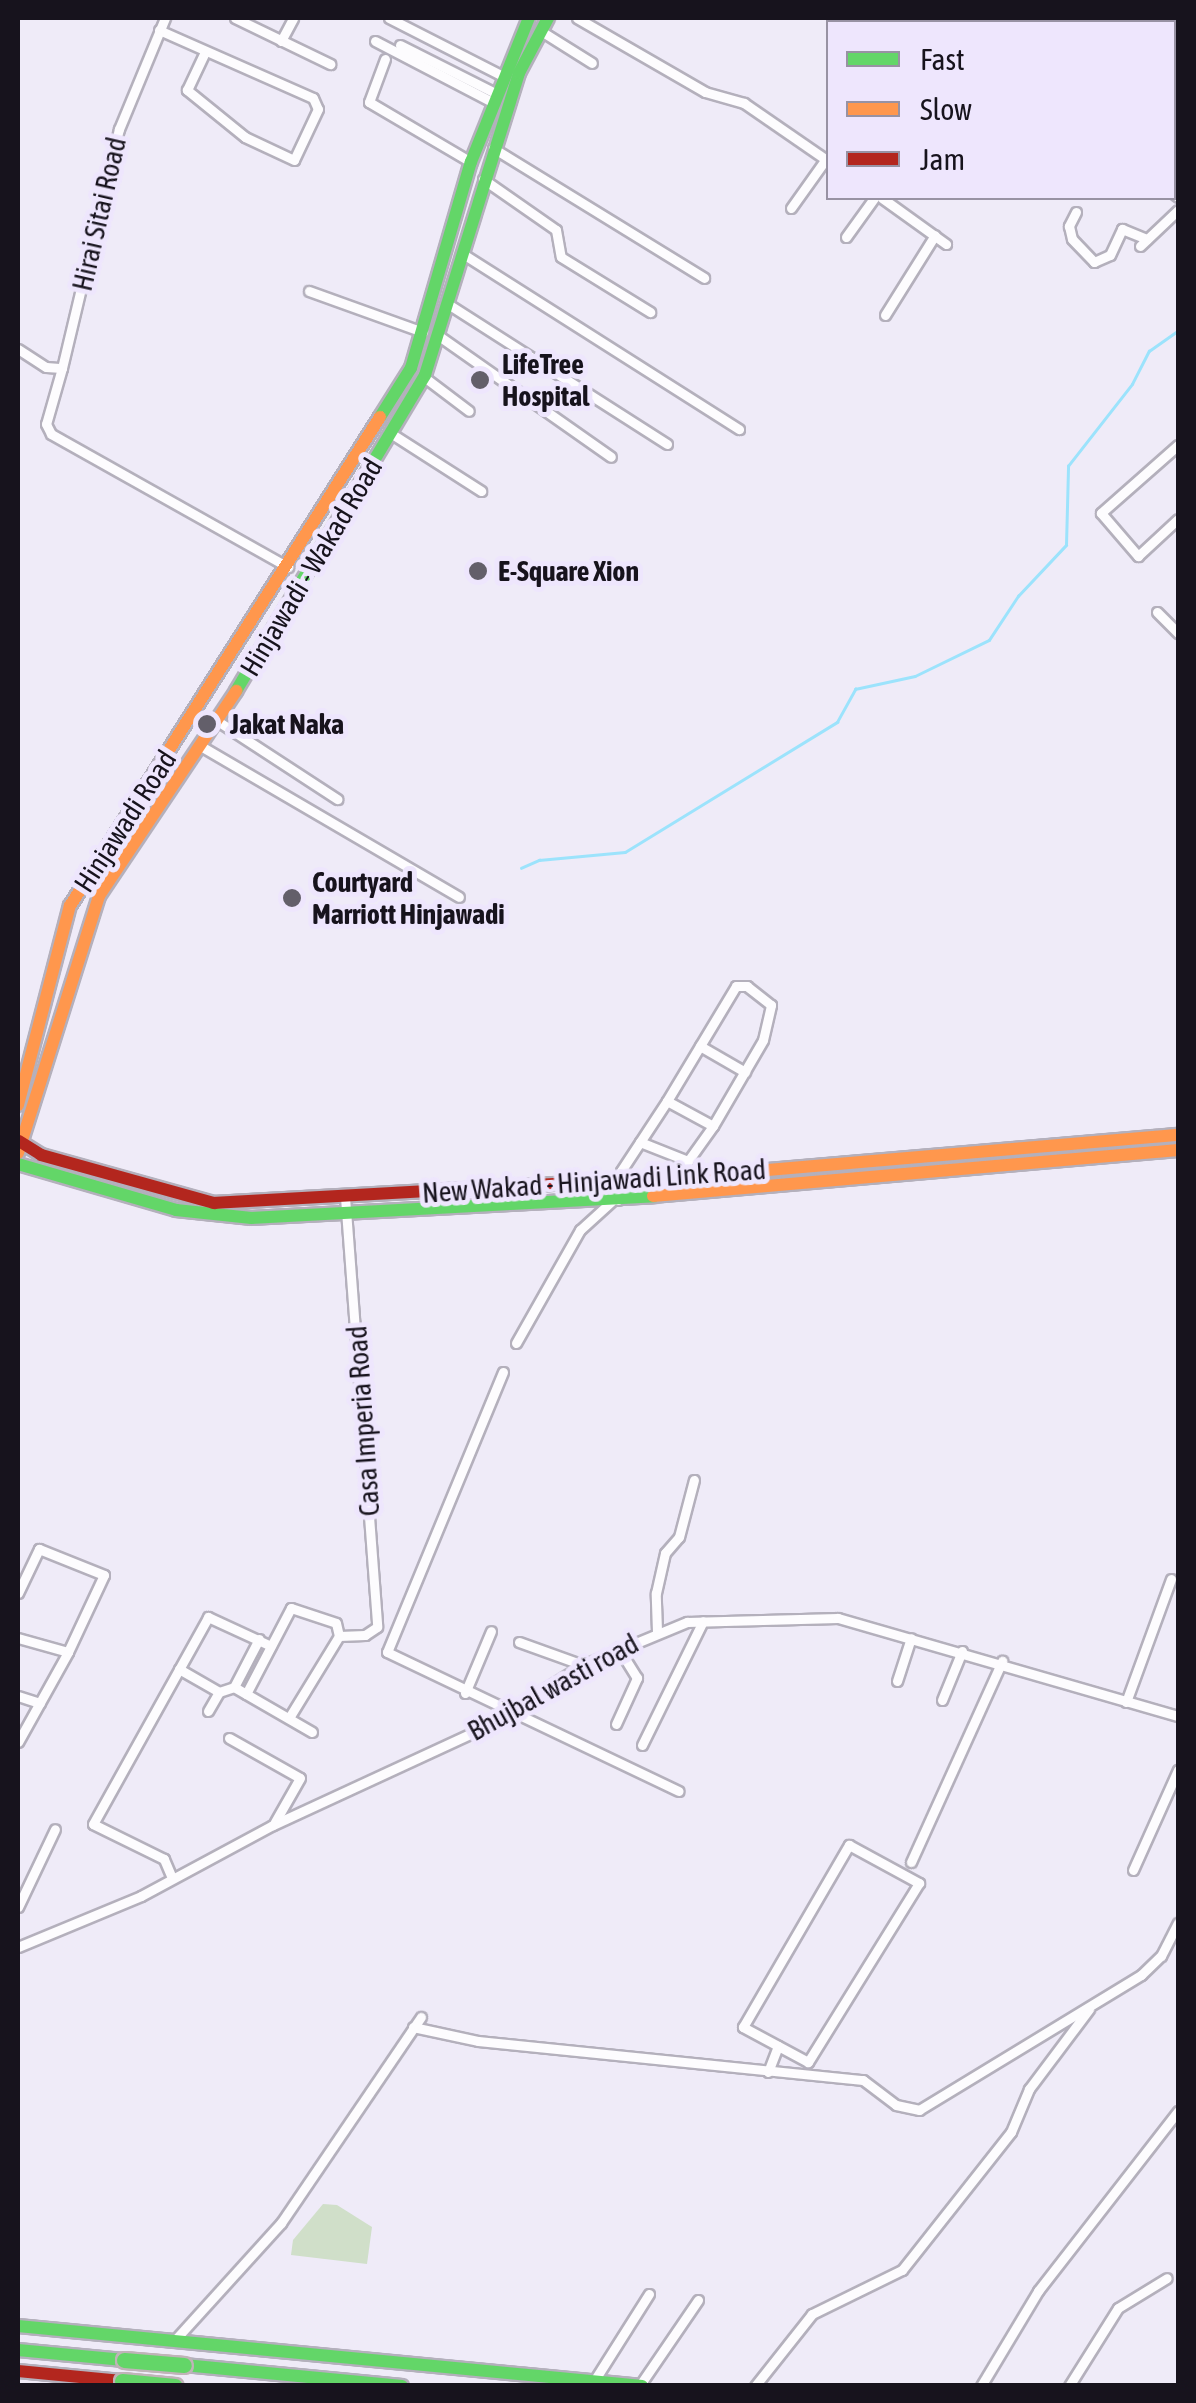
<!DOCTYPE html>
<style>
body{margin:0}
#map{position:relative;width:1196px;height:2403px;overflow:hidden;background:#efebf8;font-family:"Asap Condensed",sans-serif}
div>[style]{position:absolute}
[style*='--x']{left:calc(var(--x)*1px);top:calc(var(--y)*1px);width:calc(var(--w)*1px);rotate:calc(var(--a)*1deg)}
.green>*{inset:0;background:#d0dfc9}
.stream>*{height:2.5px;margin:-1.25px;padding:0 1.25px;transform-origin:1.25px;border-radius:1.25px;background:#9ce3fc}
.roads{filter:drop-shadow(2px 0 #b4b0bc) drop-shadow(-2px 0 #b4b0bc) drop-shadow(0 2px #b4b0bc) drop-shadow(0 -2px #b4b0bc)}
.street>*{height:9px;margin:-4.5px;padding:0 4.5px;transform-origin:4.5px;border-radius:4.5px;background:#fdfcfe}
.fast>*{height:12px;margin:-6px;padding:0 6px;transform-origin:6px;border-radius:6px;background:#63d668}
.slow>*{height:12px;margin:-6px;padding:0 6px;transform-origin:6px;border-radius:6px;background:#ff974d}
.jam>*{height:12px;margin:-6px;padding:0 6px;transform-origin:6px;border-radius:6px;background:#b3261e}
.bridges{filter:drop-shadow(2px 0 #c0b3b8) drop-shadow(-2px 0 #c0b3b8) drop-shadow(0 2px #c0b3b8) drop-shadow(0 -2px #c0b3b8)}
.fast-bridge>*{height:15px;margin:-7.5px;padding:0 7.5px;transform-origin:7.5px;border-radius:7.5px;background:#63d668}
.dots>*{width:28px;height:28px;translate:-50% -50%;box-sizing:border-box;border:5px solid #eee6fd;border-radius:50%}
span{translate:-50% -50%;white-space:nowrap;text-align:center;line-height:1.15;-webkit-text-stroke:10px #eee6fd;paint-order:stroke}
.street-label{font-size:28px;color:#17131d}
.poi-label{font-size:28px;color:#17131d;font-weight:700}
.left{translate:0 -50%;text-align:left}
.frame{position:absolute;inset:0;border:20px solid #17131d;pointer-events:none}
.legend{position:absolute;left:826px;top:20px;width:350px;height:180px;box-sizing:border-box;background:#eee6fd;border:2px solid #9892a3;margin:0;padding:12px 18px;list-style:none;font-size:30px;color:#17131d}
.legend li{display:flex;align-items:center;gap:20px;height:50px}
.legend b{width:50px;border:2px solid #9892a3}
</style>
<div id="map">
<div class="green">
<div style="clip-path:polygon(323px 2204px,337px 2205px,372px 2227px,367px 2264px,291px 2255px,293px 2240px)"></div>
</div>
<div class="stream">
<div style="--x:521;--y:868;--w:20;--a:-24"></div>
<div style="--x:539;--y:860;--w:86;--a:-5.3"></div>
<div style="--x:625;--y:852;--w:249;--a:-31.5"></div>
<div style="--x:837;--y:722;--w:38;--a:-61"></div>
<div style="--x:855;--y:689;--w:61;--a:-12.2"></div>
<div style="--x:915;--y:676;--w:82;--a:-25.9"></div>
<div style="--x:989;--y:640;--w:53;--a:-56.6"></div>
<div style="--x:1018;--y:596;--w:70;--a:-46.7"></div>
<div style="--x:1066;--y:545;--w:79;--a:-88.5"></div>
<div style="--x:1068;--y:466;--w:104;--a:-52"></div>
<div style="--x:1132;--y:384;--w:37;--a:-63"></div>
<div style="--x:1149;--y:351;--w:35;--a:-35"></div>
</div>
<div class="roads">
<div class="street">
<div style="--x:235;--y:18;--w:106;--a:25.8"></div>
<div style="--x:389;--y:18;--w:126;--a:27"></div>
<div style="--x:577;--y:18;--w:148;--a:30"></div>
<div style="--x:705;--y:92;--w:41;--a:15.8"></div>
<div style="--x:744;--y:103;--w:102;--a:34.6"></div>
<div style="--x:1152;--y:22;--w:5;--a:-53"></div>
<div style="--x:159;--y:30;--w:168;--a:23.8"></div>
<div style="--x:313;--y:98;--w:12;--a:66"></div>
<div style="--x:318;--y:109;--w:56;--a:115.2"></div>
<div style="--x:294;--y:160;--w:54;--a:-154.9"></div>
<div style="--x:245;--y:137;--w:75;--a:-141"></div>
<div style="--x:187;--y:90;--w:42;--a:-64.7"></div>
<div style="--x:541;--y:31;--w:60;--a:32.1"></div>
<div style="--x:281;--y:41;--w:26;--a:-62"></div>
<div style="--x:375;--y:41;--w:132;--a:27.5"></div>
<div style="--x:400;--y:45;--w:106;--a:26.8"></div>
<div style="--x:1174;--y:54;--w:9;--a:-63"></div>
<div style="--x:385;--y:59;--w:46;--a:110.4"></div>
<div style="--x:369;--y:102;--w:118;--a:30.5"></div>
<div style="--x:1174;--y:77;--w:14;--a:73"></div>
<div style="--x:493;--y:148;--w:248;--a:31.6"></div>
<div style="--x:483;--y:179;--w:89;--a:34.9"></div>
<div style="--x:556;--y:230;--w:27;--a:80"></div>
<div style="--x:561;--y:257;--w:105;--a:31.7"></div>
<div style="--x:1174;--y:194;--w:5;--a:37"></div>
<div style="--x:882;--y:198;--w:79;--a:35.7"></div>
<div style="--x:791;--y:208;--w:60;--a:-54.5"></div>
<div style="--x:1076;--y:212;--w:16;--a:117"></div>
<div style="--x:1069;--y:226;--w:13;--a:77"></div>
<div style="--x:1072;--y:239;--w:32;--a:46"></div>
<div style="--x:1094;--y:262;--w:17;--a:-24"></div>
<div style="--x:1110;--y:255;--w:29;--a:-65"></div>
<div style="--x:1122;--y:229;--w:27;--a:22"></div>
<div style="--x:846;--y:237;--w:48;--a:-54.3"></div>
<div style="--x:1140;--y:246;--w:52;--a:-43.5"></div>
<div style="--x:463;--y:254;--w:327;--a:32.4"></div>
<div style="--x:309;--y:291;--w:121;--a:19.8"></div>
<div style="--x:448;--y:304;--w:260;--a:32.6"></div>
<div style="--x:885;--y:315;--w:94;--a:-58"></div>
<div style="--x:439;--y:336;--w:210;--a:35.1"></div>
<div style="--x:18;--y:349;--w:33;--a:33"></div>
<div style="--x:46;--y:367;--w:16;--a:4"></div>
<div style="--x:62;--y:368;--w:246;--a:-76.6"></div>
<div style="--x:119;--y:129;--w:120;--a:-67.5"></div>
<div style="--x:62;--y:368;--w:58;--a:105.9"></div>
<div style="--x:46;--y:424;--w:11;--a:63"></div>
<div style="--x:51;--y:434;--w:272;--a:29.3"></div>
<div style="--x:424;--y:377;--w:56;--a:37.1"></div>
<div style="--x:392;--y:434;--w:106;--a:32.6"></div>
<div style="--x:1178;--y:445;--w:103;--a:138.6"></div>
<div style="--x:1101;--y:513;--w:57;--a:49.3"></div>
<div style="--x:1138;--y:556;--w:54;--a:-42.8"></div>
<div style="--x:1157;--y:612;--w:30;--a:45"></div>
<div style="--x:216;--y:720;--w:145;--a:33.1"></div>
<div style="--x:199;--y:745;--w:301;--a:30.3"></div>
<div style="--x:700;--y:1046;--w:52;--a:30"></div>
<div style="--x:640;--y:1142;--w:52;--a:21.6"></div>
<div style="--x:688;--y:1161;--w:43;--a:-54.5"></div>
<div style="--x:345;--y:1197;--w:431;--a:85.7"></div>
<div style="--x:618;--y:1200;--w:29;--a:-84"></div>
<div style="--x:621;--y:1171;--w:84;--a:-56.7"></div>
<div style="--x:667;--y:1101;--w:52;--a:28.5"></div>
<div style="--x:713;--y:1126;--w:99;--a:-59.8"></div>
<div style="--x:763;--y:1040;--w:36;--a:-77"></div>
<div style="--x:771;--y:1005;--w:31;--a:-142"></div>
<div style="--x:747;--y:986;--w:11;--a:180"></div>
<div style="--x:736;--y:986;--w:134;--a:121"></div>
<div style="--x:516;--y:1343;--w:130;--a:-60.5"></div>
<div style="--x:580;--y:1230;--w:45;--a:-42.3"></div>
<div style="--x:503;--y:1372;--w:303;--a:112.5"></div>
<div style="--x:387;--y:1652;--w:323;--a:25.5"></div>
<div style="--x:18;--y:1593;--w:49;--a:-64.5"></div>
<div style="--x:39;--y:1549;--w:70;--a:21.8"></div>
<div style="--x:104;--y:1575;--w:85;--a:115.1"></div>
<div style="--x:68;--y:1652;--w:52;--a:-164.4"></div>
<div style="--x:657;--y:1631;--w:38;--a:-92"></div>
<div style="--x:656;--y:1593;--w:41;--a:-77.3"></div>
<div style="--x:665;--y:1553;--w:21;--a:-49"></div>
<div style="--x:679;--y:1537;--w:59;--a:-75.3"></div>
<div style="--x:339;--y:1636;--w:26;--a:-2"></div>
<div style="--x:365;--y:1635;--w:14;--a:-34"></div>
<div style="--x:519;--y:1642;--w:68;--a:19.8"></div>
<div style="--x:179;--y:1669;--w:46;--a:29.9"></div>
<div style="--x:897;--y:1681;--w:45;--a:-72"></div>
<div style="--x:234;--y:1687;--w:54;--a:-62.5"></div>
<div style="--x:465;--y:1693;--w:67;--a:-67.2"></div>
<div style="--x:246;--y:1694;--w:97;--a:-62.4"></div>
<div style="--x:291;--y:1608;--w:47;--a:18.4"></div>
<div style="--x:336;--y:1623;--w:13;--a:77"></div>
<div style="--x:339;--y:1636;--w:96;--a:121.4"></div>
<div style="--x:18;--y:1696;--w:23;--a:18"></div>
<div style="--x:942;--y:1700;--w:53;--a:-67.8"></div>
<div style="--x:1126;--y:1702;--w:131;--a:-69.9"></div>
<div style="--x:208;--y:1711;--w:22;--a:-60"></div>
<div style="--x:219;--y:1692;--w:16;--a:-18"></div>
<div style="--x:234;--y:1687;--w:90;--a:30"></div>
<div style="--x:616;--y:1724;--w:51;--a:-65.5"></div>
<div style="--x:637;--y:1678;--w:36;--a:-122"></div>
<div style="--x:229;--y:1738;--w:81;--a:29.4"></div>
<div style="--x:300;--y:1778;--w:51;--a:119.6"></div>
<div style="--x:18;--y:1742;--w:103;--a:-60.9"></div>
<div style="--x:642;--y:1745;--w:138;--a:-63.8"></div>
<div style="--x:849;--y:1845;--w:80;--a:28.5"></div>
<div style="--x:919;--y:1883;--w:211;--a:121.8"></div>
<div style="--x:808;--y:2062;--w:74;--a:-151.7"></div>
<div style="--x:743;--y:2027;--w:211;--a:-59.8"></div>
<div style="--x:911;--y:1862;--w:221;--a:-65.6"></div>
<div style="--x:1133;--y:1870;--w:110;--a:-65.8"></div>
<div style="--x:172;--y:1878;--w:21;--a:-113"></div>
<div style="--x:164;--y:1859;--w:79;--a:-153.8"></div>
<div style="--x:93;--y:1824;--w:237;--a:-60.9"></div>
<div style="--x:208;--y:1617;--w:69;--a:24.7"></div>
<div style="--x:18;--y:1907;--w:86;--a:-64.6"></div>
<div style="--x:18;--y:1947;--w:133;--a:-22.5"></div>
<div style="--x:141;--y:1896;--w:150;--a:-28.3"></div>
<div style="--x:273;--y:1825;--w:227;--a:-24.8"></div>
<div style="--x:479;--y:1730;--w:123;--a:-32"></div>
<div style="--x:583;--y:1665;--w:113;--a:-22.5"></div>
<div style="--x:687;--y:1622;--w:151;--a:-1.5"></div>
<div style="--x:838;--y:1618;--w:354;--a:16.1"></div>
<div style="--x:413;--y:2027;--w:66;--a:12.2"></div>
<div style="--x:478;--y:2041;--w:387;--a:5.8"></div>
<div style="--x:863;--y:2080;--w:41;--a:37.1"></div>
<div style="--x:896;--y:2105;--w:24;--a:12"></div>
<div style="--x:919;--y:2110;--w:260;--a:-31.3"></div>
<div style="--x:1141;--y:1975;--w:28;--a:-44"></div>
<div style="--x:1161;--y:1956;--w:37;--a:-63"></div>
<div style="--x:768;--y:2072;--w:28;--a:-69"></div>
<div style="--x:174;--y:2341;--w:159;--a:-47.8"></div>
<div style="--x:281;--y:2223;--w:249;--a:-55.8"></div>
<div style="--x:594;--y:2381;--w:103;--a:-57.7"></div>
<div style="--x:640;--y:2385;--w:103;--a:-55.7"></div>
<div style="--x:755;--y:2386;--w:92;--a:-51.6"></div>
<div style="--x:812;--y:2314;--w:100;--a:-26.1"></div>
<div style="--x:902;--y:2270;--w:176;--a:-51.7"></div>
<div style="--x:1011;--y:2132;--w:47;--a:-67.3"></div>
<div style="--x:1029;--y:2089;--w:100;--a:-53.1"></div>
<div style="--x:981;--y:2386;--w:111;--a:-59"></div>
<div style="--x:1038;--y:2291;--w:228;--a:-52.1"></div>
<div style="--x:1069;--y:2386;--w:92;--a:-57.9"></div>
<div style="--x:1118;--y:2308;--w:57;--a:-31.5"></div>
</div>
<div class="fast">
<div style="--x:380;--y:417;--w:58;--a:-57.7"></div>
<div style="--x:411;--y:368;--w:215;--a:-73.8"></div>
<div style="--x:471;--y:162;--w:155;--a:-68.1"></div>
<div style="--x:236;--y:691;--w:368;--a:-59.1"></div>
<div style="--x:425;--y:375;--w:316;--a:-72.7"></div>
<div style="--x:519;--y:73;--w:62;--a:-62.2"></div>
<div style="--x:18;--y:1164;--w:165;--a:16.2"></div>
<div style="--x:176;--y:1210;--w:76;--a:6"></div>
<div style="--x:252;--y:1218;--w:402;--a:-3.1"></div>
<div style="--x:18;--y:2326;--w:627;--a:5.49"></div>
<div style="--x:18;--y:2350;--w:106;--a:5.4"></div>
<div style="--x:184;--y:2365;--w:219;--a:5.5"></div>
</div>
<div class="slow">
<div style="--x:18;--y:1105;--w:206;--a:-75.4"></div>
<div style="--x:70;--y:906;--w:579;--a:-57.63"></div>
<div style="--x:18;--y:1153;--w:269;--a:-72.5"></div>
<div style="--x:99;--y:896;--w:247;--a:-56.2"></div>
<div style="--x:686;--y:1177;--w:494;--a:-4.9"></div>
<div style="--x:653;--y:1196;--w:527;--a:-5.01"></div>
</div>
<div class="jam">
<div style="--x:19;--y:1141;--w:26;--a:32"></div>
<div style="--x:41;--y:1155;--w:180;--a:15.5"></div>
<div style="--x:214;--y:1203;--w:473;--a:-3.2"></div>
<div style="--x:18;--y:2371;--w:104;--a:5.5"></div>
</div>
</div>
<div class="bridges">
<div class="fast-bridge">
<div style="--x:124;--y:2360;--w:60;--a:4.8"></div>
<div style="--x:122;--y:2381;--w:53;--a:5.4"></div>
</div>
</div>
<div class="dots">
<div style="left:480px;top:380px;background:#635f6a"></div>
<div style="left:478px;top:571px;background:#635f6a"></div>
<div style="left:207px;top:724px;background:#635f6a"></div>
<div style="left:292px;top:898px;background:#635f6a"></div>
</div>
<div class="street-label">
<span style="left:99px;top:214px;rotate:-77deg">Hirai Sitai Road</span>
<span style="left:311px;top:567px;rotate:-59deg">Hinjawadi - Wakad Road</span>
<span style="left:125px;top:821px;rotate:-57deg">Hinjawadi Road</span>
<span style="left:594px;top:1181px;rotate:-4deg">New Wakad - Hinjawadi Link Road</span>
<span style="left:363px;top:1421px;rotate:-94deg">Casa Imperia Road</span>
<span style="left:553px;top:1687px;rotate:-29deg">Bhujbal wasti road</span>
</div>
<div class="poi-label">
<span class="left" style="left:502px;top:380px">LifeTree<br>Hospital</span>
<span class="left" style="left:498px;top:571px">E-Square Xion</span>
<span class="left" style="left:230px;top:724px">Jakat Naka</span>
<span class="left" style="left:312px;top:898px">Courtyard<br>Marriott Hinjawadi</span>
</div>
<div class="frame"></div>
<ul class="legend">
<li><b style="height:12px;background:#63d668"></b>Fast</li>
<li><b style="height:12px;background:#ff974d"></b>Slow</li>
<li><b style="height:12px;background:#b3261e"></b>Jam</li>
</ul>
</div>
